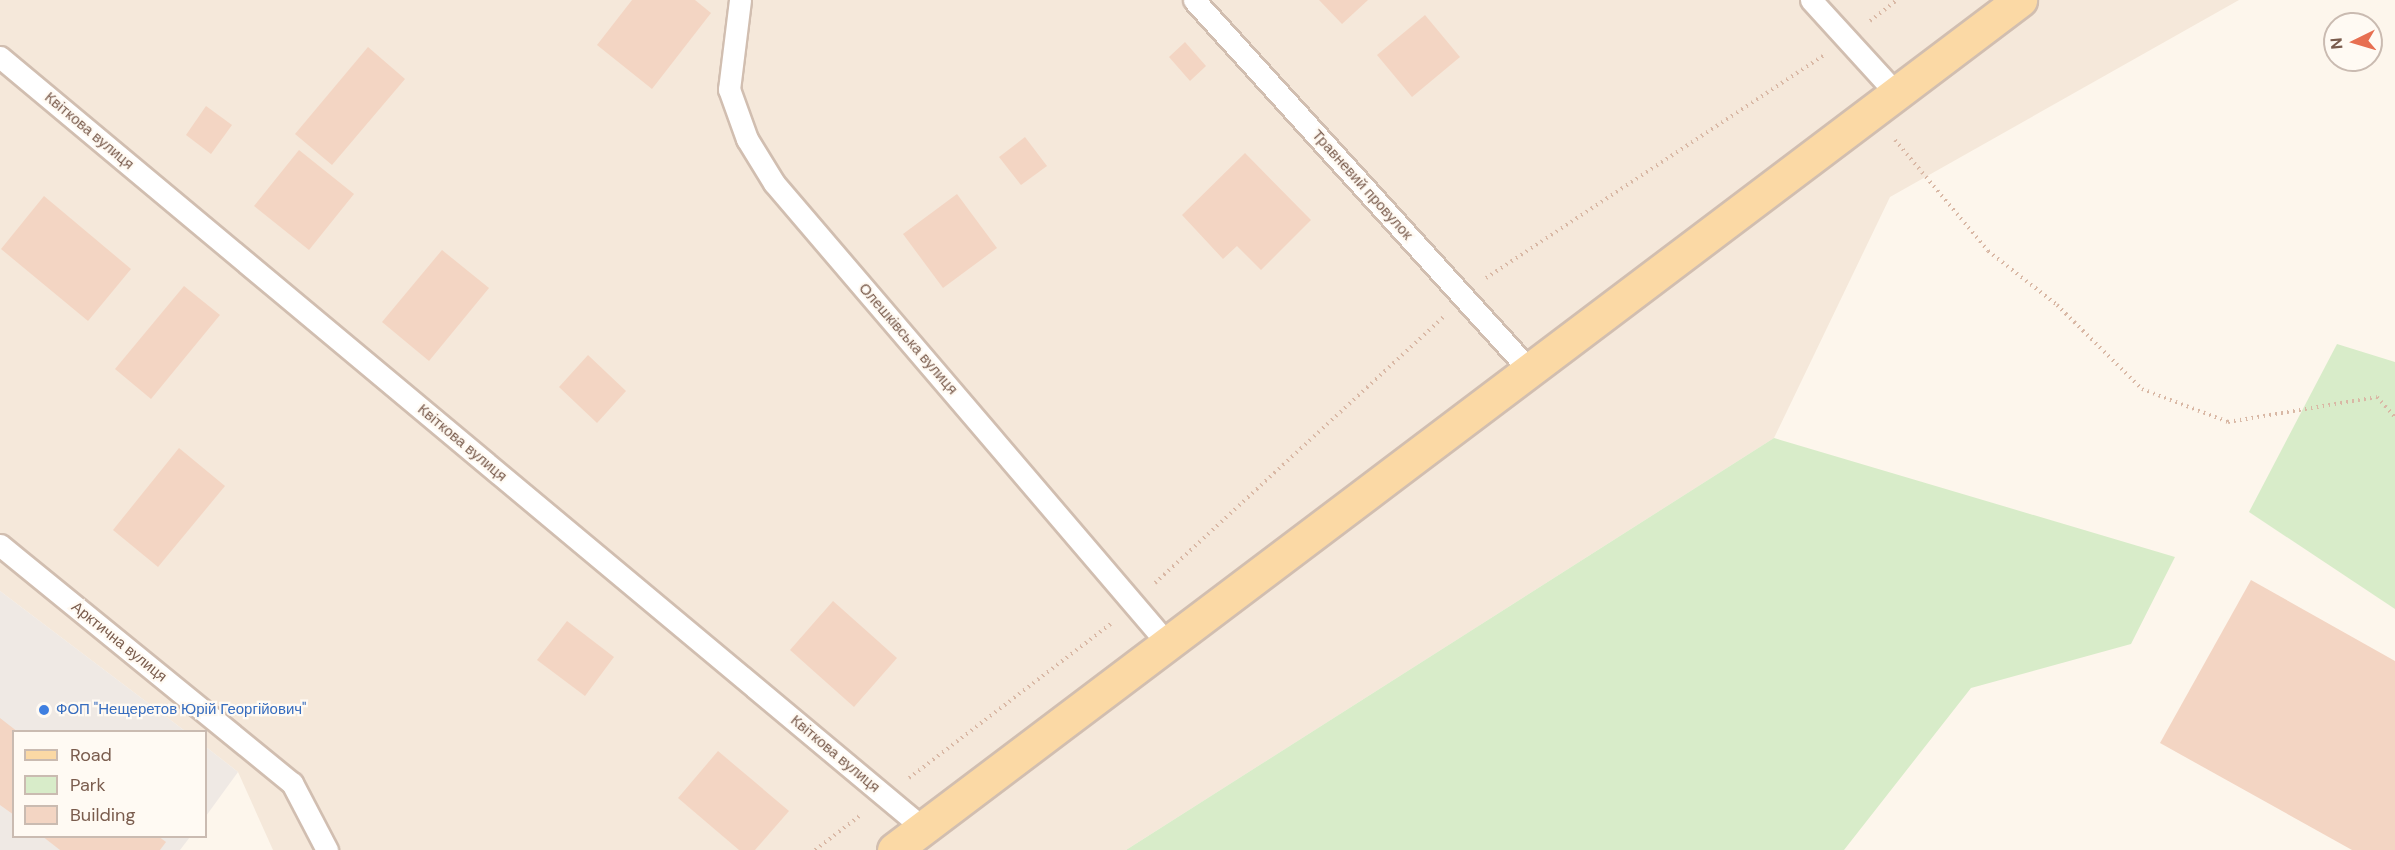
<!DOCTYPE html>
<meta charset="utf-8">
<style>
body{margin:0}
#map{position:relative;width:2395px;height:850px;overflow:hidden;background:#fdf6ec;font-family:"DM Sans",sans-serif}
div>[style]{position:absolute}
[style*='--x']{left:calc(var(--x)*1px);top:calc(var(--y)*1px);width:calc(var(--w)*1px);rotate:calc(var(--a)*1deg)}
.residential>*{inset:0;background:#f5e8da}
.industrial>*{inset:0;background:#efe9e4}
.green>*{inset:0;background:#d8ecc9}
.building>*{inset:0;background:#f3d5c3}
.path>*{height:4px;margin-top:-2px;transform-origin:0;background:repeating-linear-gradient(90deg,#d9b8a5 0 1.5px,transparent 0 6px)}
.roads{filter:drop-shadow(2px 0 #d1beb0) drop-shadow(-2px 0 #d1beb0) drop-shadow(0 2px #d1beb0) drop-shadow(0 -2px #d1beb0)}
.service>*{height:21px;margin:-10.5px;padding:0 10.5px;transform-origin:10.5px;border-radius:10.5px;background:#fff}
.primary>*{height:33px;margin:-16.5px;padding:0 16.5px;transform-origin:16.5px;border-radius:16.5px;background:#fbd9a5}
.dots>*{width:16px;height:16px;translate:-50% -50%;box-sizing:border-box;border:3px solid #fffaf3;border-radius:50%}
span{translate:-50% -50%;white-space:nowrap;text-align:center;line-height:1.15;-webkit-text-stroke:4.5px #fffaf3;paint-order:stroke}
.street-label{font-size:15px;color:#7a5c4d}
.shop-label{font-size:15px;color:#366cbe}
.left{translate:0 -50%;text-align:left}
.legend{position:absolute;left:12px;top:730px;width:195px;height:108px;box-sizing:border-box;background:#fffaf3;border:2px solid #cabbb1;margin:0;padding:8px 10px;list-style:none;font-size:18px;color:#7a5c4d}
.legend li{display:flex;align-items:center;gap:12px;height:30px}
.legend b{width:30px;border:2px solid #cabbb1}
.north{position:absolute;left:2323px;top:12px;width:60px;height:60px;box-sizing:border-box;background:#fffaf3;border:2px solid #cabbb1;border-radius:50%;rotate:265deg;font-size:16px;font-weight:700;line-height:24px;text-align:center;color:#7a5c4d}
.north::after{content:'';display:block;margin:auto;width:21px;height:27px;background:#e76f51;clip-path:polygon(50% 0,100% 100%,50% 72%,0 100%)}
</style>
<div id="map">
<div class="residential">
<div style="clip-path:polygon(0 0,2239px 0,1890px 197px,1774px 438px,1126px 850px,273px 850px,238px 772px,206px 747px,206px 732px,185px 731px,0 591px)"></div>
</div>
<div class="industrial">
<div style="clip-path:polygon(0 591px,185px 731px,14px 732px,14px 836px,190px 837px,180px 850px,0 850px)"></div>
<div style="clip-path:polygon(206px 747px,238px 772px,206px 816px)"></div>
</div>
<div class="green">
<div style="clip-path:polygon(2337px 344px,2395px 362px,2395px 609px,2249px 512px)"></div>
<div style="clip-path:polygon(1774px 438px,2175px 557px,2131px 644px,1971px 688px,1844px 850px,1126px 850px)"></div>
</div>
<div class="building">
<div style="clip-path:polygon(632px 0,695px 0,711px 13px,652px 89px,597px 45px)"></div>
<div style="clip-path:polygon(1319px 0,1368px 0,1342px 24px)"></div>
<div style="clip-path:polygon(1425px 15px,1460px 57px,1412px 97px,1377px 55px)"></div>
<div style="clip-path:polygon(1185px 42px,1206px 66px,1190px 81px,1169px 57px)"></div>
<div style="clip-path:polygon(368px 47px,405px 79px,332px 165px,295px 134px)"></div>
<div style="clip-path:polygon(206px 106px,232px 125px,211px 154px,186px 135px)"></div>
<div style="clip-path:polygon(1025px 137px,1047px 166px,1021px 185px,999px 157px)"></div>
<div style="clip-path:polygon(299px 150px,354px 194px,309px 250px,254px 206px)"></div>
<div style="clip-path:polygon(1245px 153px,1311px 220px,1261px 270px,1237px 246px,1223px 259px,1182px 215px)"></div>
<div style="clip-path:polygon(957px 194px,997px 248px,943px 288px,903px 234px)"></div>
<div style="clip-path:polygon(44px 196px,131px 269px,88px 321px,1px 249px)"></div>
<div style="clip-path:polygon(442px 250px,489px 288px,429px 361px,382px 322px)"></div>
<div style="clip-path:polygon(184px 286px,220px 315px,151px 399px,115px 369px)"></div>
<div style="clip-path:polygon(588px 355px,626px 391px,597px 423px,559px 387px)"></div>
<div style="clip-path:polygon(179px 448px,225px 486px,158px 567px,113px 530px)"></div>
<div style="clip-path:polygon(2251px 580px,2395px 661px,2395px 850px,2352px 850px,2160px 743px)"></div>
<div style="clip-path:polygon(833px 601px,897px 658px,854px 707px,790px 650px)"></div>
<div style="clip-path:polygon(567px 621px,614px 657px,585px 696px,537px 660px)"></div>
<div style="clip-path:polygon(0 718px,18px 732px,14px 732px,14px 815px,0 805px)"></div>
<div style="clip-path:polygon(718px 751px,789px 811px,755px 850px,739px 850px,678px 798px)"></div>
<div style="clip-path:polygon(42px 836px,158px 836px,166px 842px,160px 850px,60px 850px)"></div>
</div>
<div class="path">
<div style="--x:1870;--y:21;--w:34;--a:-38"></div>
<div style="--x:1895;--y:140;--w:145;--a:50"></div>
<div style="--x:1988;--y:251;--w:88;--a:38"></div>
<div style="--x:2057;--y:305;--w:120;--a:44.7"></div>
<div style="--x:2142;--y:389;--w:92;--a:21"></div>
<div style="--x:2228;--y:422;--w:151;--a:-9.5"></div>
<div style="--x:2377;--y:397;--w:27;--a:48"></div>
<div style="--x:1486;--y:278;--w:404;--a:-33.4"></div>
<div style="--x:1155;--y:583;--w:392;--a:-42.7"></div>
<div style="--x:909;--y:778;--w:255;--a:-37.4"></div>
<div style="--x:815;--y:850;--w:59;--a:-37.5"></div>
</div>
<div class="roads">
<div class="service">
<div style="--x:740;--y:0;--w:90;--a:97"></div>
<div style="--x:729;--y:89;--w:53;--a:70.2"></div>
<div style="--x:747;--y:139;--w:52;--a:58.5"></div>
<div style="--x:774;--y:183;--w:605;--a:49.49"></div>
<div style="--x:1194;--y:0;--w:500;--a:47.8"></div>
<div style="--x:1811;--y:0;--w:126;--a:47.6"></div>
<div style="--x:0;--y:57;--w:1203;--a:39.87"></div>
<div style="--x:0;--y:545;--w:377;--a:39.2"></div>
<div style="--x:292;--y:783;--w:76;--a:62.4"></div>
</div>
<div class="primary">
<div style="--x:894;--y:850;--w:1411;--a:-37.05"></div>
</div>
</div>
<div class="dots">
<div style="left:44px;top:710px;background:#3f7fe0"></div>
</div>
<div class="street-label">
<span style="left:89px;top:131px;rotate:40deg">Квіткова вулиця</span>
<span style="left:1362px;top:185px;rotate:48deg">Травневий провулок</span>
<span style="left:908px;top:339px;rotate:49deg">Олешківська вулиця</span>
<span style="left:462px;top:443px;rotate:40deg">Квіткова вулиця</span>
<span style="left:119px;top:642px;rotate:39deg">Арктична вулиця</span>
<span style="left:835px;top:754px;rotate:40deg">Квіткова вулиця</span>
</div>
<div class="shop-label">
<span class="left" style="left:56px;top:710px">ФОП "Нещеретов Юрій Георгійович"</span>
</div>
<ul class="legend">
<li><b style="height:8px;background:#fbd9a5"></b>Road</li>
<li><b style="height:16px;background:#d8ecc9"></b>Park</li>
<li><b style="height:16px;background:#f3d5c3"></b>Building</li>
</ul>
<div class="north">N</div>
</div>
